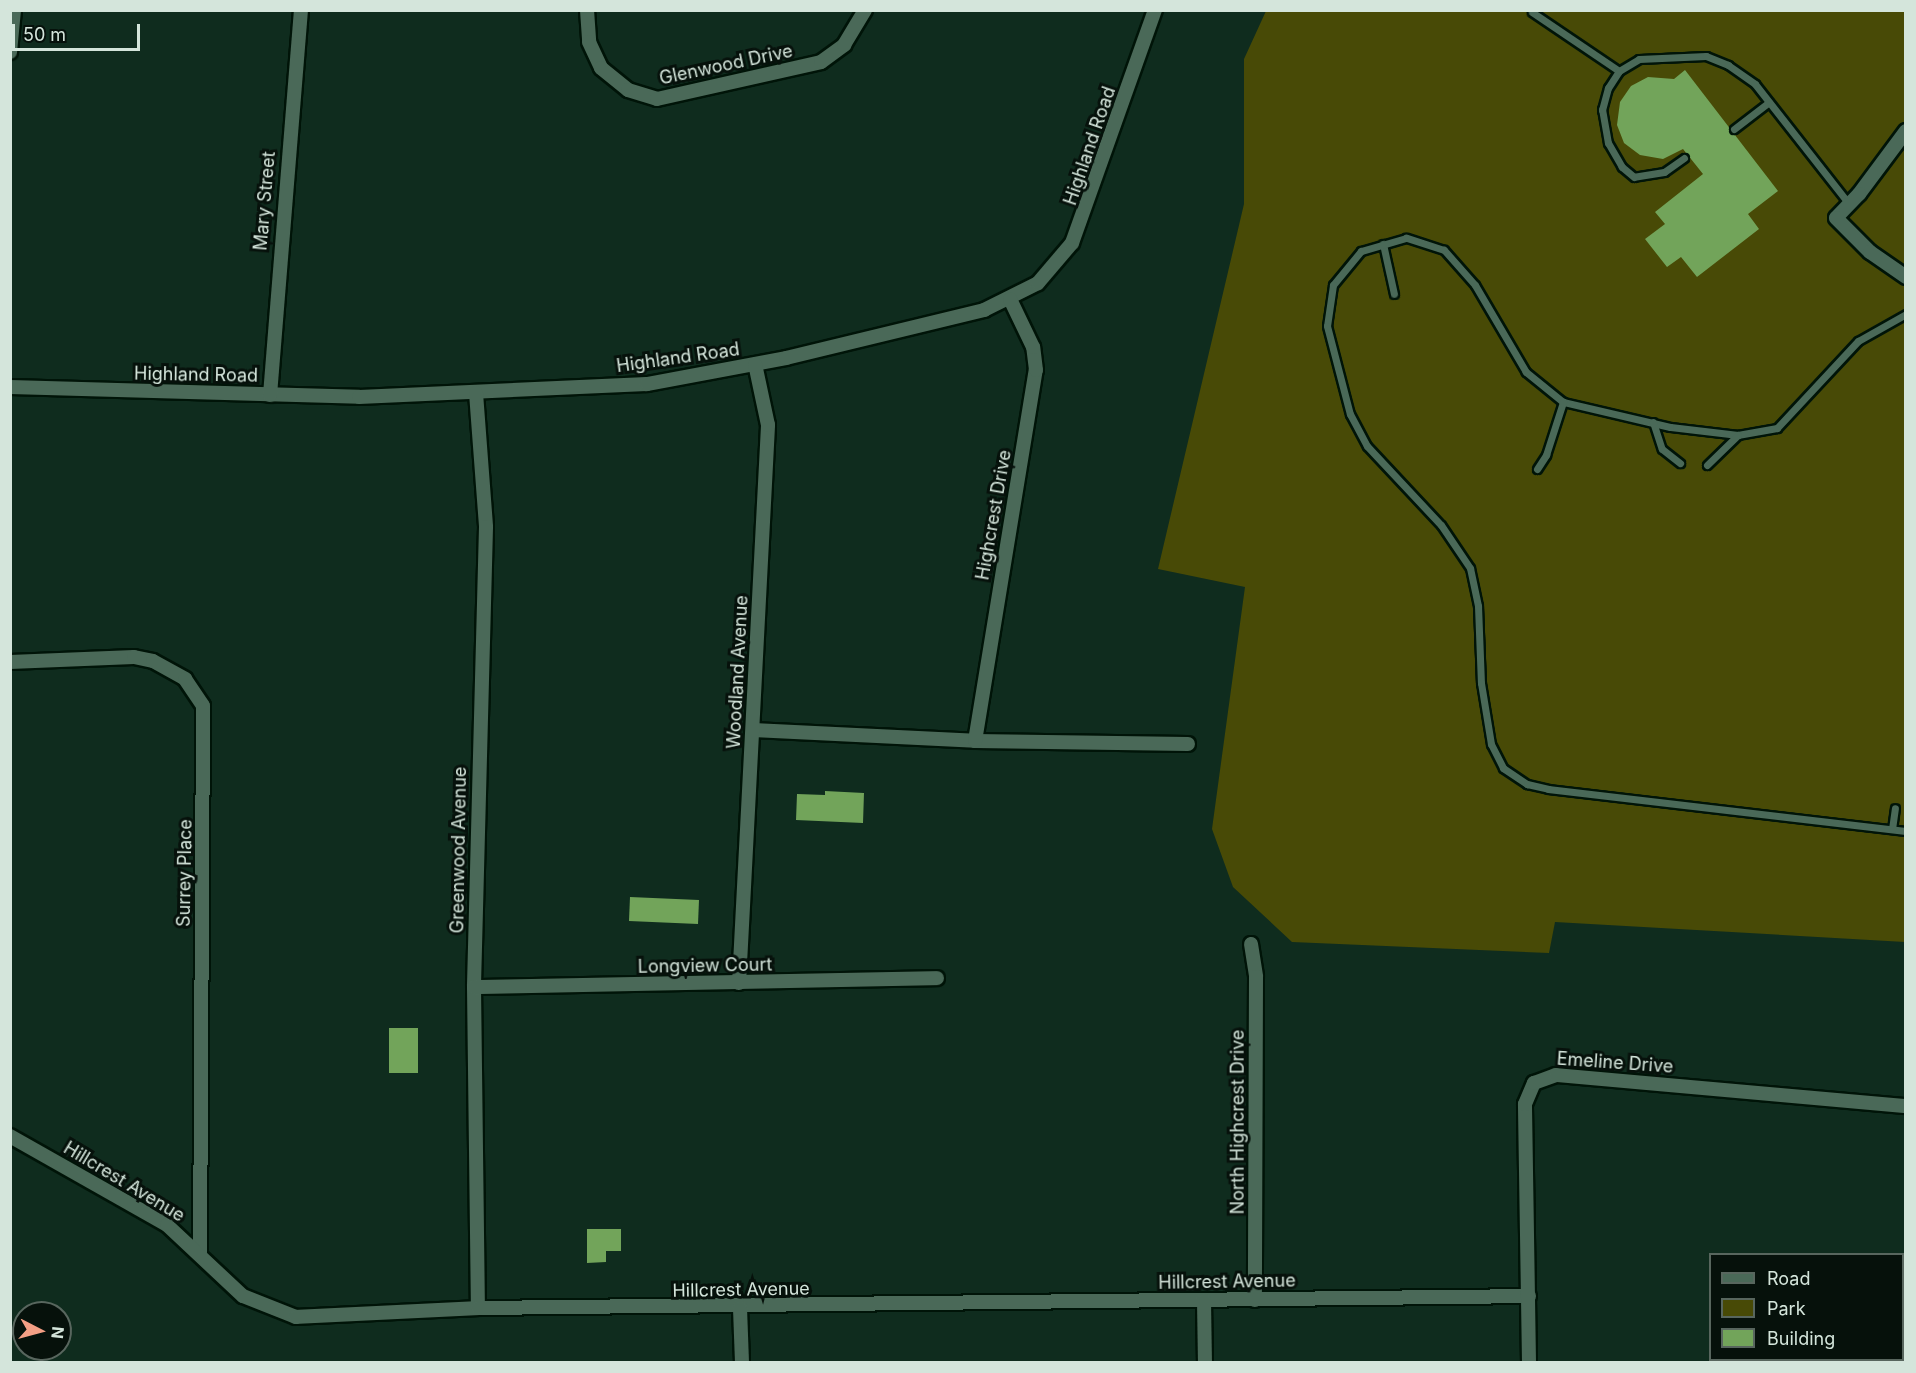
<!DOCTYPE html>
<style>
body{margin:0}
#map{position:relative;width:1916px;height:1373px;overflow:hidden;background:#0f2c1e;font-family:Inter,sans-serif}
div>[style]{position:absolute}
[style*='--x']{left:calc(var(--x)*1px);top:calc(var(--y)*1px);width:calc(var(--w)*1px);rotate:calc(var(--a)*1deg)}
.green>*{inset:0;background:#484a06}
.building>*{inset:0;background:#72a45a}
.roads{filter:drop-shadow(2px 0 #001408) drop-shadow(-2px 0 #001408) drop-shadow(0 2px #001408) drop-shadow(0 -2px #001408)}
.lane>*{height:7px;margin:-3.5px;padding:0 3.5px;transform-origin:3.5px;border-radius:3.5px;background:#4a6958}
.street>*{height:14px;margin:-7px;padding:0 7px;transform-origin:7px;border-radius:7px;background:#4a6958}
span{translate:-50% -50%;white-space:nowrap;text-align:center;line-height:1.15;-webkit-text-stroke:6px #06110b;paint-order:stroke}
.street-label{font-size:18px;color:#d4e5db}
.frame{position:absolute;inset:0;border:12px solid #d4e5db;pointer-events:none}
.legend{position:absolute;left:1709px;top:1253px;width:195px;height:108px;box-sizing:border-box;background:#06110b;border:2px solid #58665e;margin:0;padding:8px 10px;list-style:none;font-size:18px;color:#d4e5db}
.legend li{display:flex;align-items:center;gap:12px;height:30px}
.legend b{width:30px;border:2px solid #58665e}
.north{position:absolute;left:12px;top:1301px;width:60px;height:60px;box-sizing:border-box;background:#06110b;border:2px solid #58665e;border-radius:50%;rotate:96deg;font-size:16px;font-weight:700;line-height:24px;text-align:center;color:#d4e5db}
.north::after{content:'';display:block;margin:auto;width:21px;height:27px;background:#f39f85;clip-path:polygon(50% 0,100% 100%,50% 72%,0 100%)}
.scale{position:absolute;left:12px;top:24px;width:128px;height:27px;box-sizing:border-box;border:3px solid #d4e5db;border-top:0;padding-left:8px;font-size:18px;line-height:21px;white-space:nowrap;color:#d4e5db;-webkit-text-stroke:4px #06110b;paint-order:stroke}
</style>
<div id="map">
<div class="green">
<div style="clip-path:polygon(1266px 11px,1905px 11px,1905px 942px,1555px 922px,1549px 953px,1292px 942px,1233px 887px,1212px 829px,1245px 587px,1158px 569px,1244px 204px,1244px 59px)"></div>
</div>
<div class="building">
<div style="clip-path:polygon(1685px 70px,1778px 191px,1748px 214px,1759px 229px,1697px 277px,1681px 257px,1667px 267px,1645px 239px,1665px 224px,1655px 212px,1703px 174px,1683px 149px,1663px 159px,1640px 155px,1624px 143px,1617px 125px,1620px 102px,1631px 86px,1648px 77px,1674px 79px)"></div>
<div style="clip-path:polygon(825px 791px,864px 793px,863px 823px,796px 820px,797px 794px,825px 795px)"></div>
<div style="clip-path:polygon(630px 897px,699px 900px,698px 924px,629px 921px)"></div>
<div style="clip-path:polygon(389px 1028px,418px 1028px,418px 1073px,389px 1073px)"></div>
<div style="clip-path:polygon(587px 1229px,621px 1229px,621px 1251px,606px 1251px,606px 1262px,587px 1263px)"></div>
</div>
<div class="roads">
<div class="lane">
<div style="--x:1532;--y:12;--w:105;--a:34.1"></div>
<div style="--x:1734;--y:129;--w:44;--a:-37.6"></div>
<div style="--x:1684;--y:158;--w:24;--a:145"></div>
<div style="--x:1664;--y:172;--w:30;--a:171"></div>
<div style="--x:1634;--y:177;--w:16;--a:-140"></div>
<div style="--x:1622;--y:167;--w:28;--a:-120"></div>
<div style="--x:1608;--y:143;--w:34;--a:-100"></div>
<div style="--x:1602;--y:110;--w:23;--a:-75"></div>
<div style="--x:1608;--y:88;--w:20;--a:-57"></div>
<div style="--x:1619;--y:71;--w:23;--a:-31"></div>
<div style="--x:1639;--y:59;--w:67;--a:-2.6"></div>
<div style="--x:1706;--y:56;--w:24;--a:22"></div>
<div style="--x:1728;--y:65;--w:33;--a:35"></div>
<div style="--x:1755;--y:84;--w:152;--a:51.9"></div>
<div style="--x:1383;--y:244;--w:51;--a:77.6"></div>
<div style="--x:1906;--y:314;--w:55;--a:150.6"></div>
<div style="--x:1858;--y:341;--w:119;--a:133"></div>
<div style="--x:1777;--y:428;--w:40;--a:170"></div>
<div style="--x:1738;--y:435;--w:68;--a:-173.3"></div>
<div style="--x:1670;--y:427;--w:110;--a:-166.8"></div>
<div style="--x:1563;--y:402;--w:48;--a:-141"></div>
<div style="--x:1526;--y:372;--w:101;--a:-120.4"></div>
<div style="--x:1475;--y:285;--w:47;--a:-131.5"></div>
<div style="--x:1444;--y:250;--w:40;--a:-162"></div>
<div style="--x:1406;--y:238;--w:47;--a:163.9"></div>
<div style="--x:1361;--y:251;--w:44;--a:129.5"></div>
<div style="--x:1333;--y:285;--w:41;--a:98.3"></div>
<div style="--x:1327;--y:326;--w:91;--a:75.4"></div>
<div style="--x:1350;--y:414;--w:36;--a:62"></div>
<div style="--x:1367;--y:446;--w:108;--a:46.9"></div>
<div style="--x:1441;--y:525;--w:52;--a:56"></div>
<div style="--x:1470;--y:568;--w:39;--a:78"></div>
<div style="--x:1478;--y:606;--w:77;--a:87.8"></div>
<div style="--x:1481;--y:683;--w:62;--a:80.7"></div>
<div style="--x:1491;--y:744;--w:27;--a:63"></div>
<div style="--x:1503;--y:768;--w:29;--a:34"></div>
<div style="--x:1527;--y:784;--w:22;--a:13"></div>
<div style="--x:1548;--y:789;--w:360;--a:6.7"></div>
<div style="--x:1653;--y:422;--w:28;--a:72"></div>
<div style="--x:1662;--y:449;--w:23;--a:38"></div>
<div style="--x:1707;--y:465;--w:43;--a:-44.1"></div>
<div style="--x:1537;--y:469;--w:17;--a:-57"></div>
<div style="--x:1546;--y:455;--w:56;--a:-72.2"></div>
<div style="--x:1892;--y:829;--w:21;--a:-82"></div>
</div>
<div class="street">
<div style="--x:587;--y:10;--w:32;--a:86"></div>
<div style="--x:589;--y:42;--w:29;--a:65"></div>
<div style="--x:601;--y:68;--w:35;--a:39"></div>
<div style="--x:628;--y:90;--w:30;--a:17"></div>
<div style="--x:657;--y:99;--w:168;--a:-12.7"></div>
<div style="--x:821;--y:62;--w:29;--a:-36"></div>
<div style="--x:844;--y:45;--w:41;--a:-59"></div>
<div style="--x:10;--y:52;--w:42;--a:-84.6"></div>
<div style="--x:1906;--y:131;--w:79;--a:126.7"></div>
<div style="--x:1859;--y:194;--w:33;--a:134"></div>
<div style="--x:1836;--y:218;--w:48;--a:45"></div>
<div style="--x:1870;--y:252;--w:44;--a:34.8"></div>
<div style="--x:10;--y:387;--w:349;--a:1.6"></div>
<div style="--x:359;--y:397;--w:288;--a:-2.6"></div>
<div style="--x:647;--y:384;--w:141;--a:-10.6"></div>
<div style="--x:786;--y:358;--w:204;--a:-13.6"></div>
<div style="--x:984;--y:310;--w:60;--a:-26.6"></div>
<div style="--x:1038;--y:283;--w:52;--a:-49.6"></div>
<div style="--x:1072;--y:243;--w:247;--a:-70.4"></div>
<div style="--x:476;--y:393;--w:134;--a:85.7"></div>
<div style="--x:486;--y:527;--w:460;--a:91.5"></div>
<div style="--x:474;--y:987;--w:321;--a:89.3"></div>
<div style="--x:270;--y:395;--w:386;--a:-85.4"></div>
<div style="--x:10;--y:662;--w:124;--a:-2.3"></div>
<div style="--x:134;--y:657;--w:19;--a:12"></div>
<div style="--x:153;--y:661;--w:37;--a:29"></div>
<div style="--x:185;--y:679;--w:32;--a:56"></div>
<div style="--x:203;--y:706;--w:547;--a:90.31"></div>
<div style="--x:753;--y:730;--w:222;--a:2.8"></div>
<div style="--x:975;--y:741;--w:213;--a:0.8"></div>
<div style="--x:975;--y:741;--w:376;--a:-80.7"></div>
<div style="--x:1036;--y:370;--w:23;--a:-97"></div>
<div style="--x:1033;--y:347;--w:53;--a:-115.6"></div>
<div style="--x:1251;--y:944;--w:33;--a:81"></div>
<div style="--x:1256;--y:977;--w:323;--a:90.2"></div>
<div style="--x:739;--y:983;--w:559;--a:-87.02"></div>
<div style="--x:768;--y:425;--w:62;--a:-102"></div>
<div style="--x:474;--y:987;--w:463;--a:-1.1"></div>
<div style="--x:10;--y:1136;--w:180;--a:29.5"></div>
<div style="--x:167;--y:1225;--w:104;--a:43.1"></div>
<div style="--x:243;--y:1296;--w:57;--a:21.6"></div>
<div style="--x:296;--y:1317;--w:182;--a:-2.8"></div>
<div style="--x:478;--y:1308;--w:1051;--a:-0.65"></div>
<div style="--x:1204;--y:1301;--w:61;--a:89.1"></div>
<div style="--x:740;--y:1308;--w:54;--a:87.9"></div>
<div style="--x:1529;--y:1362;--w:258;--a:-90.9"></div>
<div style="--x:1525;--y:1104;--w:23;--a:-67"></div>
<div style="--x:1534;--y:1083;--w:23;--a:-20"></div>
<div style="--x:1556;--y:1075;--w:351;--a:5.1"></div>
</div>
</div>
<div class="street-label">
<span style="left:726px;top:65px;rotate:-12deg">Glenwood Drive</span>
<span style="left:1090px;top:146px;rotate:-71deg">Highland Road</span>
<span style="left:265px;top:201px;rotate:-85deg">Mary Street</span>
<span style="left:678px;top:358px;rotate:-8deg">Highland Road</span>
<span style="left:196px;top:375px;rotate:1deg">Highland Road</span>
<span style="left:994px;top:515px;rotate:-80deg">Highcrest Drive</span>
<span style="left:738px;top:672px;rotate:-87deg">Woodland Avenue</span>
<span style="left:459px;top:850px;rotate:-89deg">Greenwood Avenue</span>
<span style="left:185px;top:873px;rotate:-89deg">Surrey Place</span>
<span style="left:705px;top:966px;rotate:-1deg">Longview Court</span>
<span style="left:1615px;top:1063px;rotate:4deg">Emeline Drive</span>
<span style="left:1238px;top:1122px;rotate:-90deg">North Highcrest Drive</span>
<span style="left:124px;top:1182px;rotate:31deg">Hillcrest Avenue</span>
<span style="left:1227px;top:1282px;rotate:-1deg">Hillcrest Avenue</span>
<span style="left:741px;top:1290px;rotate:-1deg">Hillcrest Avenue</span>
</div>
<div class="frame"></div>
<ul class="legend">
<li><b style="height:8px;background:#4a6958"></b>Road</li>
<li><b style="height:16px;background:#484a06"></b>Park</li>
<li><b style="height:16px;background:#72a45a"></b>Building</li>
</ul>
<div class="north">N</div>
<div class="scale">50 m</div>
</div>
